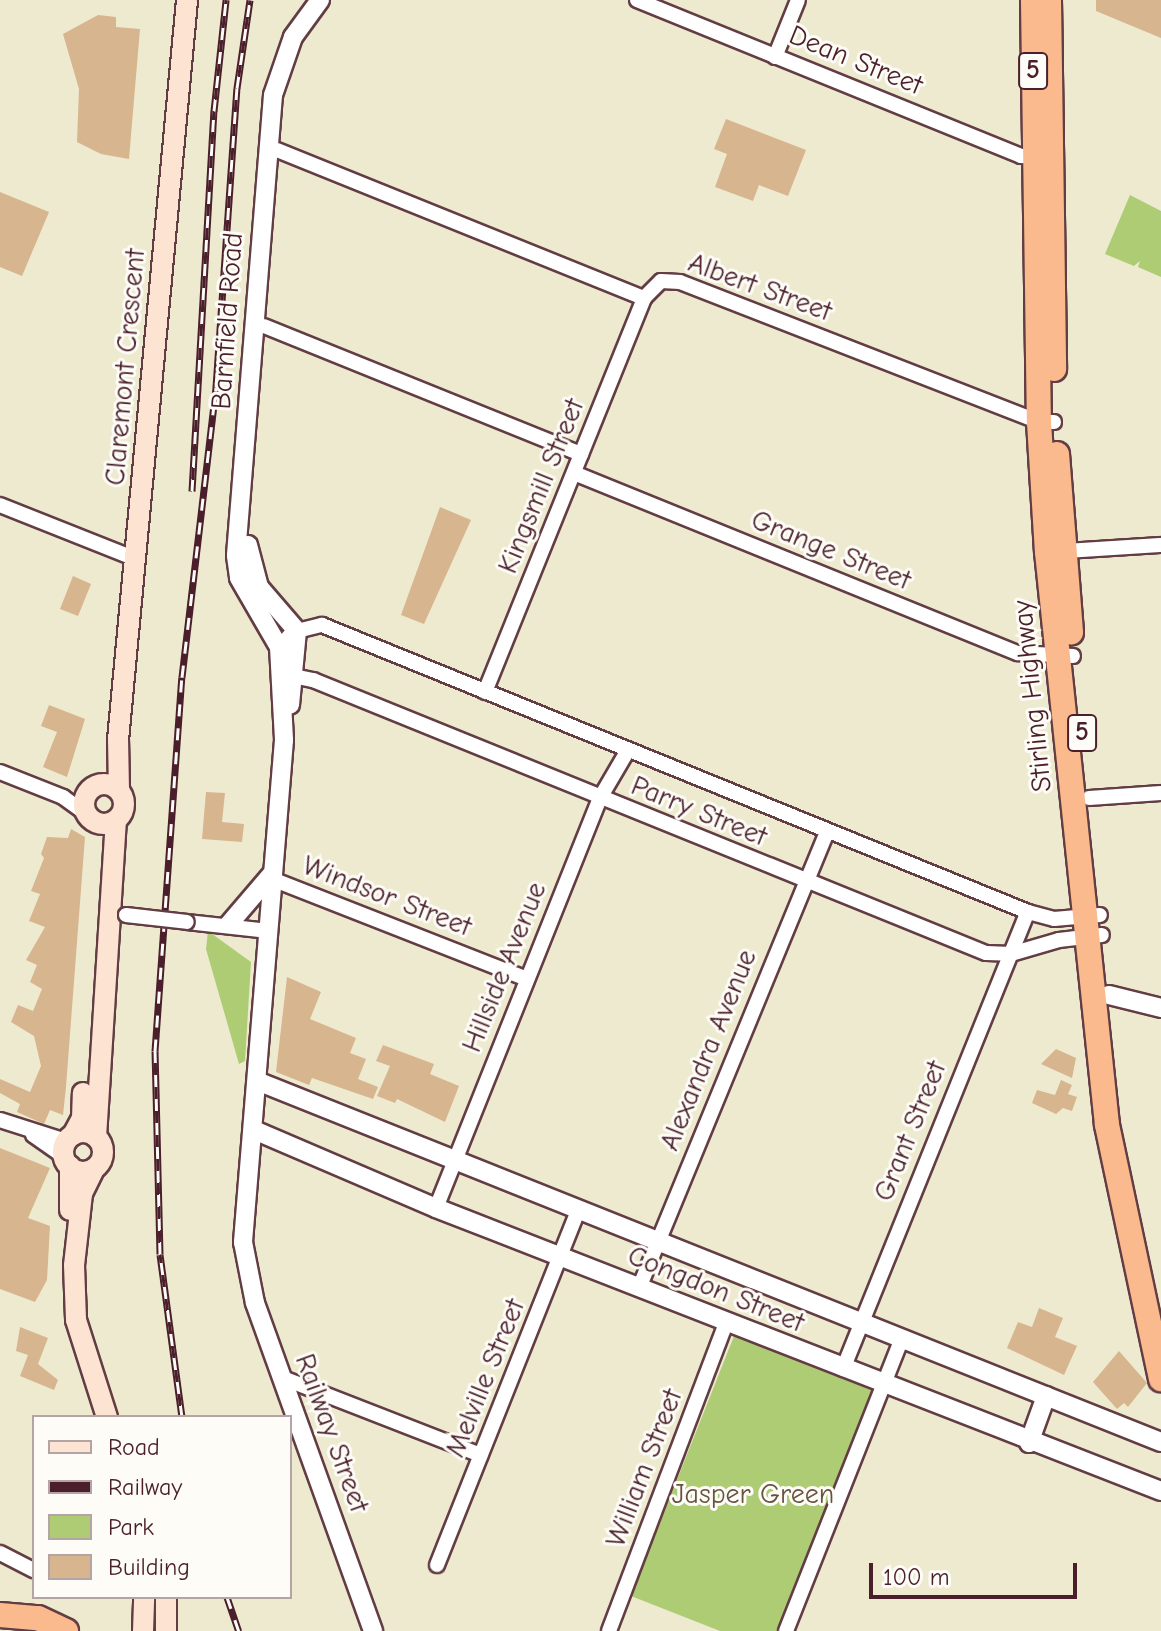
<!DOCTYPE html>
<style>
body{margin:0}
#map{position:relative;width:1161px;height:1631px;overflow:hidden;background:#eeead0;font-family:"Comic Neue",sans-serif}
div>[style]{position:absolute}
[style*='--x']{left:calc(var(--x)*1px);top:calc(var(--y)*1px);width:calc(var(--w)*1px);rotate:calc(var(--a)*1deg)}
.green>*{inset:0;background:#adcc73}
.building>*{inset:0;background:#d7b58e}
.roads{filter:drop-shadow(2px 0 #633d44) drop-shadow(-2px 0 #633d44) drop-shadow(0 2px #633d44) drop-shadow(0 -2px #633d44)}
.minor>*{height:14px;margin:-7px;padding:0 7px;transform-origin:7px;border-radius:7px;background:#fff}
.tertiary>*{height:18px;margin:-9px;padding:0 9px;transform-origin:9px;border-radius:9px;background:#fff}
.secondary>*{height:20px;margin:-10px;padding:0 10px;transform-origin:10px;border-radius:10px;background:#fde3d1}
.secondary>.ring{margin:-10px;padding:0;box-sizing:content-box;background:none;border:20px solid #fde3d1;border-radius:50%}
.trunk>*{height:24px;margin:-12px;padding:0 12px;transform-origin:12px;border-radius:12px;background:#fbba8d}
.rail>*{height:7px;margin-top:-3.5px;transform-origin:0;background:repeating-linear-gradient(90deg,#fdfcf7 0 12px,#4a1f2b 0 24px);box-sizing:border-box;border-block:2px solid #4a1f2b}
.bridges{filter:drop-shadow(2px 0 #633d44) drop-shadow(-2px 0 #633d44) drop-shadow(0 2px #633d44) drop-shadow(0 -2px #633d44)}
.minor-bridge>*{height:14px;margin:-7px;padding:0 7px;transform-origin:7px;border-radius:7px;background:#fff}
span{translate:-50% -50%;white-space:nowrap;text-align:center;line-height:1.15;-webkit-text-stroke:6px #fdfcf7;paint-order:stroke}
.shield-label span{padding:2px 6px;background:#fdfcf7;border:2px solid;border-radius:6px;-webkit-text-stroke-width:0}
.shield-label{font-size:26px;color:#4a1f2b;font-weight:700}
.street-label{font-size:28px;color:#4a1f2b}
.park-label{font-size:28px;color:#685341}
.legend{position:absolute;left:32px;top:1415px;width:260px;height:184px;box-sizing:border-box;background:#fdfcf7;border:2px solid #b5a4a5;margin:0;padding:10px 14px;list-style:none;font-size:24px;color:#4a1f2b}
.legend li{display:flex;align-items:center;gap:16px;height:40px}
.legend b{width:40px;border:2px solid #b5a4a5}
.scale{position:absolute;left:869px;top:1563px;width:208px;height:36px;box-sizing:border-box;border:4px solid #4a1f2b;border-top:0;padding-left:10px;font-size:24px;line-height:28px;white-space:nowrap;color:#4a1f2b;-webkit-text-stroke:6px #fdfcf7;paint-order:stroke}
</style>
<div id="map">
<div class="green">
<div style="clip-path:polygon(1130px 195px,1161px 211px,1161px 277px,1138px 267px,1140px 261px,1134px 266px,1105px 254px)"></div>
<div style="clip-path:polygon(208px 931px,251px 962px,245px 1061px,239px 1064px,206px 949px)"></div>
<div style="clip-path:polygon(734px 1336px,876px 1392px,781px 1631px,720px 1631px,631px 1596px)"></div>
</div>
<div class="building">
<div style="clip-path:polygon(1096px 0,1161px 0,1161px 38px,1096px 11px)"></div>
<div style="clip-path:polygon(98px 15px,116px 17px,116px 27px,140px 29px,129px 159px,101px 154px,77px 142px,79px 89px,63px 34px)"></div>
<div style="clip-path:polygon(726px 119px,806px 150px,788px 196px,759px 185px,753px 201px,715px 187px,727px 154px,714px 149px)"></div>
<div style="clip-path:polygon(0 192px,49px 212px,22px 276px,0 267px)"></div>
<div style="clip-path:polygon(440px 507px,471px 520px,424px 624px,401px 615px)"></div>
<div style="clip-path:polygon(73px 576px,91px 584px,78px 616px,60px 609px)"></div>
<div style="clip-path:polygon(49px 705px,85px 719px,67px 777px,43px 767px,57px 732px,41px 726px)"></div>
<div style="clip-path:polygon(206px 792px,225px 793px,222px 822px,244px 824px,242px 842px,202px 839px)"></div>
<div style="clip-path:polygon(71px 829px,85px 837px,66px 1087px,63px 1115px,50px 1110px,44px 1124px,17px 1112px,20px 1104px,0 1093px,0 1079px,30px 1092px,41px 1066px,34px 1036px,11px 1022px,18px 1005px,33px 1011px,42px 989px,30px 982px,37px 965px,26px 960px,45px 927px,29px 921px,40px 894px,31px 891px,44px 858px,41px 854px,47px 837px,68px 838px)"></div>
<div style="clip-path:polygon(287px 977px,321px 992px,310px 1019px,356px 1038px,350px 1053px,366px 1059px,358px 1079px,378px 1087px,373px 1099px,312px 1078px,309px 1085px,276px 1072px)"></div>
<div style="clip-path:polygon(383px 1045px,434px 1064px,430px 1074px,459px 1086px,445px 1122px,397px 1099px,395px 1103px,377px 1096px,390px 1066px,376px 1061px)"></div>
<div style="clip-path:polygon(1056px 1049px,1076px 1058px,1072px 1078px,1041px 1064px)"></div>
<div style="clip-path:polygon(1061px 1080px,1072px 1085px,1068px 1094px,1077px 1097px,1072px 1111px,1063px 1108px,1056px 1114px,1032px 1103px,1037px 1090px,1055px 1095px)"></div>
<div style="clip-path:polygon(0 1148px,50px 1168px,28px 1218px,50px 1226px,47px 1280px,35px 1302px,0 1289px)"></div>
<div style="clip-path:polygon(1039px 1308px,1063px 1318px,1055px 1337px,1077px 1346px,1064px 1375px,1007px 1348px,1018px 1322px,1032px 1327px)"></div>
<div style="clip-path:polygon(20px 1327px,48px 1338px,38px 1364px,58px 1380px,54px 1390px,20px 1376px,28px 1355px,16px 1351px)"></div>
<div style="clip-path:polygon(1119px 1351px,1147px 1383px,1128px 1407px,1124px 1403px,1117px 1409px,1093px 1382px)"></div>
</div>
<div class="roads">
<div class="minor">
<div style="--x:637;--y:0;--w:414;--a:22.1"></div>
<div style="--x:1021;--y:156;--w:21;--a:3"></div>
<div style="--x:775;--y:57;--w:61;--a:-68"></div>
<div style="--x:277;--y:150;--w:396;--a:22"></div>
<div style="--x:644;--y:298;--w:24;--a:-45"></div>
<div style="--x:661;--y:281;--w:19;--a:3"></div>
<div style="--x:680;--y:282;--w:385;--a:21.3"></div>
<div style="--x:1039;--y:422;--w:15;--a:0"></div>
<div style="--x:264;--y:326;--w:342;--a:22"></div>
<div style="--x:574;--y:473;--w:479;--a:22.1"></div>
<div style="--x:1018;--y:653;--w:55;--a:3.1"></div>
<div style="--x:0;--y:505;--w:146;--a:21.7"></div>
<div style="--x:1065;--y:551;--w:96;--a:-3.6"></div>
<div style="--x:279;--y:647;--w:21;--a:-47"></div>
<div style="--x:293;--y:632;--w:30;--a:-14"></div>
<div style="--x:322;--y:625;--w:762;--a:22.12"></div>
<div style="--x:1028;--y:912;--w:27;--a:15"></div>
<div style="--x:1054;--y:919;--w:46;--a:-5"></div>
<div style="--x:284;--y:674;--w:30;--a:12"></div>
<div style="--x:313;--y:680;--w:726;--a:22.08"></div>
<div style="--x:986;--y:953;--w:25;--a:2"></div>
<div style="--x:1011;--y:954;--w:50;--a:-16.3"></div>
<div style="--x:1059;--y:940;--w:43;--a:-6.6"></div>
<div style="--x:485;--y:692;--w:425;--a:-68"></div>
<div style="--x:0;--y:772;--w:68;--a:21.6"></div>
<div style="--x:63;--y:797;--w:27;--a:36"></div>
<div style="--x:1089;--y:798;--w:72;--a:-4"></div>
<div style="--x:272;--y:879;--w:274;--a:21.4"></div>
<div style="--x:187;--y:922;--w:82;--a:6.3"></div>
<div style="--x:0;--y:1120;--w:69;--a:17.7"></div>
<div style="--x:33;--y:1135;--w:38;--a:35"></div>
<div style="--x:436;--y:1208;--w:442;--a:-68.2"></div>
<div style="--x:600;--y:798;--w:56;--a:-59.7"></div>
<div style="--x:639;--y:1288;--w:494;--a:-67.6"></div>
<div style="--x:843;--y:1369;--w:493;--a:-68"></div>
<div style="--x:283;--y:1378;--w:212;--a:21.3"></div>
<div style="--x:0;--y:1553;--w:38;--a:27"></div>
<div style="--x:437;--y:1565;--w:382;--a:-68.3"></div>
<div style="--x:609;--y:1631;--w:329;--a:-69.2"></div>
<div style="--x:786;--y:1631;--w:313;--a:-68.4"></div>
</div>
<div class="tertiary">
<div style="--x:320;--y:0;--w:46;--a:126.1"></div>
<div style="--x:293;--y:37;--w:61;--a:109"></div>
<div style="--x:273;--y:95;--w:462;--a:94.6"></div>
<div style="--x:236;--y:556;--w:22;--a:82"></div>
<div style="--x:239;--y:578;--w:80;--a:59.9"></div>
<div style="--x:279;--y:647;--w:93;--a:86.9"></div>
<div style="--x:284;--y:740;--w:504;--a:94.67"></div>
<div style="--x:243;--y:1242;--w:62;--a:78.9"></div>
<div style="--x:255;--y:1303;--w:349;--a:70.2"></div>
<div style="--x:248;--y:545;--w:43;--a:75.3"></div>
<div style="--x:259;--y:587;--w:58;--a:49.2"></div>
<div style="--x:297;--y:631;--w:74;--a:95.4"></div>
<div style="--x:229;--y:924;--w:65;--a:-49.4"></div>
<div style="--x:1109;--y:995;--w:54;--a:14"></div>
<div style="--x:257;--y:1081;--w:973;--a:21.77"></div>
<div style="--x:254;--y:1130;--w:198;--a:23.2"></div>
<div style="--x:436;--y:1208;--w:778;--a:21.32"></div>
<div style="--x:1029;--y:1443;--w:50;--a:-70.1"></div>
</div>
<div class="secondary">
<div class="ring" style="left:84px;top:784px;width:20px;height:20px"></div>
<div style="--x:119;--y:790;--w:50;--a:-91.1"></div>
<div style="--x:118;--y:740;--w:743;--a:-84.67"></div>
<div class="ring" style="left:63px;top:1132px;width:20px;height:20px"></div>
<div style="--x:73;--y:1135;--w:19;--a:-62"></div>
<div style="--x:82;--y:1118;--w:25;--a:-88"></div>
<div style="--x:96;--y:1137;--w:317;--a:-86.4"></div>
<div style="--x:70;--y:1166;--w:44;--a:90"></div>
<div style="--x:94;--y:1169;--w:28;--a:116"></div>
<div style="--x:82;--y:1194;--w:71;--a:96.4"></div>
<div style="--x:74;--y:1265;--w:55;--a:87.9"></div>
<div style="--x:76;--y:1320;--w:102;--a:72.3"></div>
<div style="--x:143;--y:1631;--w:34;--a:-88"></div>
<div style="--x:166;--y:1631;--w:34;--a:-90"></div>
</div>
<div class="trunk">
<div style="--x:1033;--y:0;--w:422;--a:89.2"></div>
<div style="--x:1039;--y:422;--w:130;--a:86.5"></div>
<div style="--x:1047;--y:552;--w:576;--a:84.02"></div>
<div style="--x:1107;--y:1125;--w:260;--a:78"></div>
<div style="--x:1049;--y:0;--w:369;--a:89.2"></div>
<div style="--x:1057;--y:454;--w:179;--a:85.5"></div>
<div style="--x:0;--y:1615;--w:38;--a:5"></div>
<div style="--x:38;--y:1618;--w:31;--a:25"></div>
</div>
</div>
<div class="rail">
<div style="--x:192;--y:491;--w:381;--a:-86.7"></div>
<div style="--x:214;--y:111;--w:112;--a:-83.8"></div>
<div style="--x:182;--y:1417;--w:164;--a:-97.7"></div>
<div style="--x:160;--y:1254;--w:203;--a:-91.4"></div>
<div style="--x:155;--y:1051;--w:375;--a:-85.9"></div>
<div style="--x:182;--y:677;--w:292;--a:-83.3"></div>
<div style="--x:216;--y:387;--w:300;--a:-86"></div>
<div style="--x:237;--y:88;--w:89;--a:-81.6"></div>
<div style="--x:227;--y:1597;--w:36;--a:71"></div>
</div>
<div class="bridges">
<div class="minor-bridge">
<div style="--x:126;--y:915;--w:61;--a:6.5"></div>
</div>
</div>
<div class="shield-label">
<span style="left:1033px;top:71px">5</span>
<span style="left:1082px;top:733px">5</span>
</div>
<div class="street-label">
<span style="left:856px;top:60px;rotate:22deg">Dean Street</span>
<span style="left:760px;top:287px;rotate:20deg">Albert Street</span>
<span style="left:227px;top:321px;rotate:-86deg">Barnfield Road</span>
<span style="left:125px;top:367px;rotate:-85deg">Claremont Crescent</span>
<span style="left:541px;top:486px;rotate:-68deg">Kingsmill Street</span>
<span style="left:831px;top:550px;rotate:22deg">Grange Street</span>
<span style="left:1032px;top:696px;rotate:-96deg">Stirling Highway</span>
<span style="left:699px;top:811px;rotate:22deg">Parry Street</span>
<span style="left:387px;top:896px;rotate:21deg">Windsor Street</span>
<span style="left:504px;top:967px;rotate:-68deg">Hillside Avenue</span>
<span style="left:708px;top:1050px;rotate:-68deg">Alexandra Avenue</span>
<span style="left:910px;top:1131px;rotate:-68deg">Grant Street</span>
<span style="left:716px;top:1289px;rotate:22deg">Congdon Street</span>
<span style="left:485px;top:1378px;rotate:-68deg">Melville Street</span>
<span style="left:332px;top:1433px;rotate:70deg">Railway Street</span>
<span style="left:644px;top:1468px;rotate:-69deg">William Street</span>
</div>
<div class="park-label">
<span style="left:753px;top:1494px">Jasper Green</span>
</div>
<ul class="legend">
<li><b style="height:10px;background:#fde3d1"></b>Road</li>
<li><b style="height:10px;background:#4a1f2b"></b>Railway</li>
<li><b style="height:22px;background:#adcc73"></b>Park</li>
<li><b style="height:22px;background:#d7b58e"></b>Building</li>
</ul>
<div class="scale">100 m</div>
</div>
